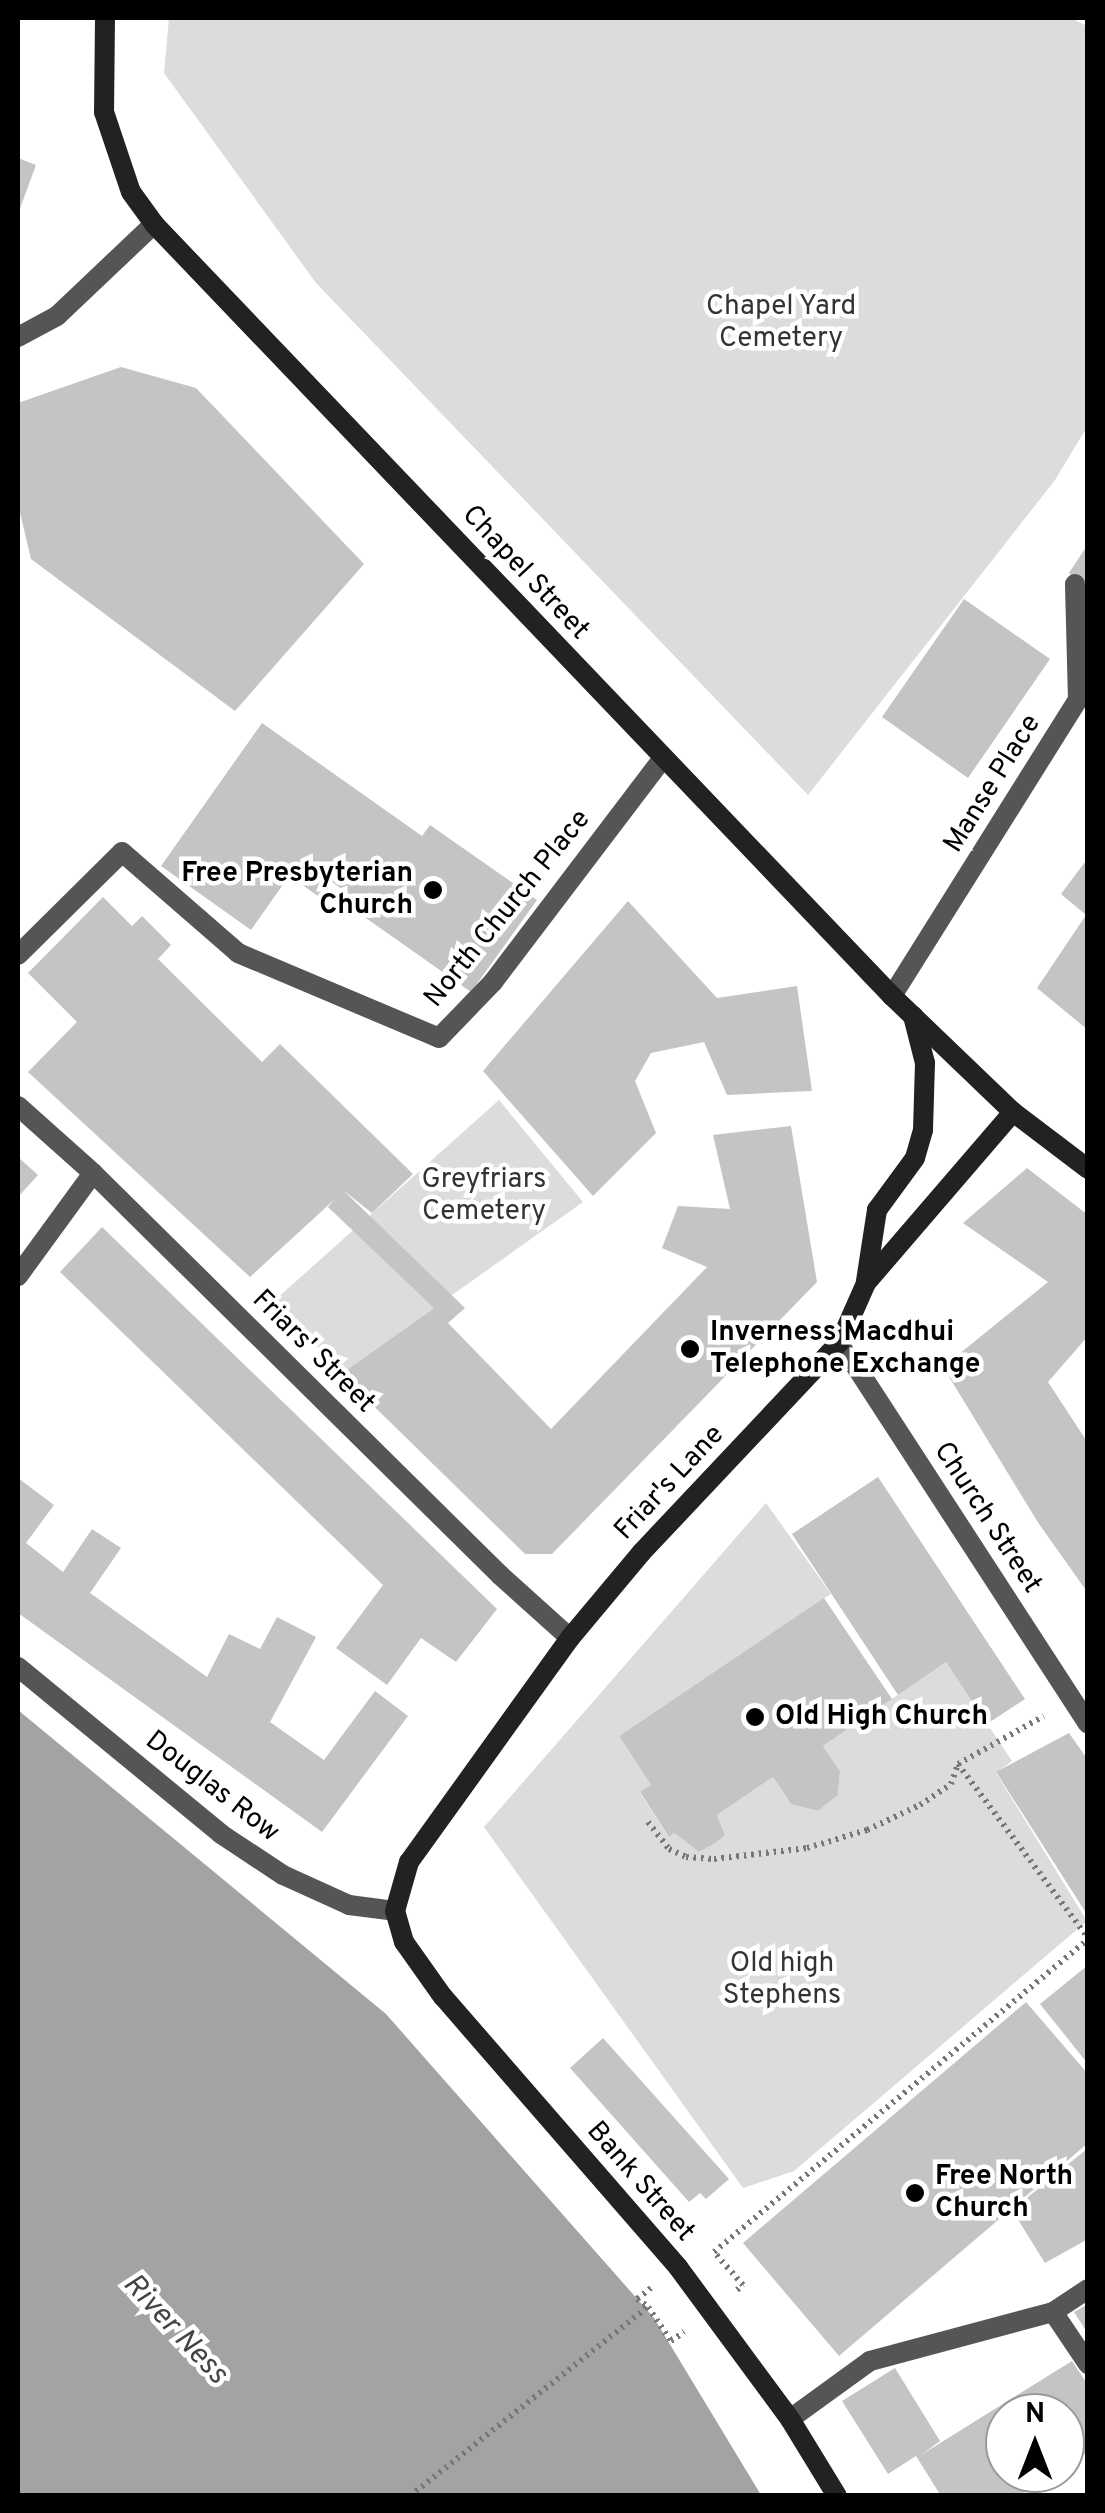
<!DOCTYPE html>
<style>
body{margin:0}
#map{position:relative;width:1105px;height:2513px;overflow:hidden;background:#fff;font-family:Overpass,sans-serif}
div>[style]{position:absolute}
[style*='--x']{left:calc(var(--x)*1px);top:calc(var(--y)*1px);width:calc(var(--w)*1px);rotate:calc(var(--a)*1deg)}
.green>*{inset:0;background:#dcdcdc}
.water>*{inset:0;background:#a3a3a3}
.building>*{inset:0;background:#c4c4c4}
.path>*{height:6px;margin-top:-3px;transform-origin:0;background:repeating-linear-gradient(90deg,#777 0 2.5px,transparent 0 7.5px)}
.service>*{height:20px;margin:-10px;padding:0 10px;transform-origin:10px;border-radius:10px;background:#555}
.minor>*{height:20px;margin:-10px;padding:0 10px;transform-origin:10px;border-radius:10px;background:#555}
.secondary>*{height:20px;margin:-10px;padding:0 10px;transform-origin:10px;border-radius:10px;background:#222}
.dots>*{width:28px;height:28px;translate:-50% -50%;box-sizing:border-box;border:5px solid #fff;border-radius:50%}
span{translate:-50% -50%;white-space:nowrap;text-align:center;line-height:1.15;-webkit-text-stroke:9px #fff;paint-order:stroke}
.park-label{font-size:28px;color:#333}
.street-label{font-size:28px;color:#000}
.poi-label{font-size:28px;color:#000;font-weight:700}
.right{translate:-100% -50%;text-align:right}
.left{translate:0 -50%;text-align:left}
.water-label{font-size:30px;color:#444;font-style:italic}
.frame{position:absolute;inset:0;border:20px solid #000;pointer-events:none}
.north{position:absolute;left:985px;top:2393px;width:100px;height:100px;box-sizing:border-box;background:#fff;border:2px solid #999;border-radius:50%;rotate:0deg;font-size:28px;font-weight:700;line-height:40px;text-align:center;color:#000}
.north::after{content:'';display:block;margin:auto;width:35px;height:45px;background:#000;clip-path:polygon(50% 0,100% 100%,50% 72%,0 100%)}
</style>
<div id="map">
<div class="green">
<div style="clip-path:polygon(169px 18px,1071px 18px,1087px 26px,1087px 427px,1055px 480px,808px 795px,316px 283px,164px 73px)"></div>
<div style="clip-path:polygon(499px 1100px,583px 1202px,341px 1374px,275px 1300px)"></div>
<div style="clip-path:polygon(766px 1503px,831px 1594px,619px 1736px,651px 1785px,640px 1793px,668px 1836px,674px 1833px,699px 1852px,725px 1835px,717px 1815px,773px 1777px,791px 1804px,818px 1811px,838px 1795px,840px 1771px,823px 1746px,946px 1662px,1012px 1761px,996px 1773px,1087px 1921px,794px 2171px,743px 2188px,484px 1827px)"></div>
</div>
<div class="water">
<div style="clip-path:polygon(18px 1710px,386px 2014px,654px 2318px,761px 2495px,18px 2495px)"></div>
</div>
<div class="building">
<div style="clip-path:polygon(18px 158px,36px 165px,18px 214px)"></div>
<div style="clip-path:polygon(121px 367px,196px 388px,364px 564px,235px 711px,31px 559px,18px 504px,18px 403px)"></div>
<div style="clip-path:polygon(1088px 544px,1088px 589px,1069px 573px)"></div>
<div style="clip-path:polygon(964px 599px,1050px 659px,968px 778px,882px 717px)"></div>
<div style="clip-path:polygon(262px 723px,422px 836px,430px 825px,537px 900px,471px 992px,363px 916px,368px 908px,332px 882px,321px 898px,289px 876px,251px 930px,161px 866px)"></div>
<div style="clip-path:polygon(1088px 858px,1088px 1030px,1037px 988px,1086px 915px,1061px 894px)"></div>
<div style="clip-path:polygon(103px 897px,132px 926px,142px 916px,171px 945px,158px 959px,262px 1062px,280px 1044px,413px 1174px,372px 1213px,343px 1190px,465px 1308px,448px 1323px,551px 1429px,707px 1267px,662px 1248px,678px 1206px,730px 1209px,713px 1135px,791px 1126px,817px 1282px,552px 1554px,525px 1554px,341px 1374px,434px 1308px,328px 1207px,335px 1199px,250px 1277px,28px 1072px,77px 1022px,28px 973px)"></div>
<div style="clip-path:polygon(628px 901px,717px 998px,797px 986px,812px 1091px,727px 1095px,704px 1042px,651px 1053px,635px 1081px,656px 1133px,593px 1196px,483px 1071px)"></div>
<div style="clip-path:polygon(18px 1157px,38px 1175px,18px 1197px)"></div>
<div style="clip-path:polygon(1027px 1168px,1088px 1215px,1088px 1336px,1048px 1382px,1088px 1443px,1088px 1593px,1039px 1524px,943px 1367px,1048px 1282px,963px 1223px)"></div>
<div style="clip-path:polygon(102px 1227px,497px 1609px,456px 1662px,421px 1638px,387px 1685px,336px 1648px,383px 1585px,60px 1272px)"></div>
<div style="clip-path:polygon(878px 1477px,1025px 1699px,987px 1724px,946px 1662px,898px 1695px,792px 1534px)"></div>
<div style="clip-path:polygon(18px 1478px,54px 1505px,26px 1543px,63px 1572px,92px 1529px,121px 1548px,90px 1593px,207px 1677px,229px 1634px,260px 1649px,277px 1617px,316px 1637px,270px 1722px,324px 1760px,375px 1691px,408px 1716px,322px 1832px,18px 1613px)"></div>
<div style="clip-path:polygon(824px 1598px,892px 1699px,823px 1746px,840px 1771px,838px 1795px,818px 1811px,791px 1804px,773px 1777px,717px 1815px,725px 1835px,715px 1843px,699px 1852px,674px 1833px,669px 1837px,640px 1792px,651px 1785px,619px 1736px)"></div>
<div style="clip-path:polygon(1069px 1733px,1088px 1760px,1088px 1916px,996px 1772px)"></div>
<div style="clip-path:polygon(1088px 1965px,1088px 2064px,1040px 2004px)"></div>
<div style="clip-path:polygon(1026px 2002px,1088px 2074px,1088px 2143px,839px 2356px,743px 2243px)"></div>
<div style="clip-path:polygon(603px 2038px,729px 2179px,706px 2199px,700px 2193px,689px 2202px,570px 2068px)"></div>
<div style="clip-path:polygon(1088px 2148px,1088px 2239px,1045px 2263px,1012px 2210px)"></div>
<div style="clip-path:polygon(1088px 2304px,1088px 2334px,1074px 2312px)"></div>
<div style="clip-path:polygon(1072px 2361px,1088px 2385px,1088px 2452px,1065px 2466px,1065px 2413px,1005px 2413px,1005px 2473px,1054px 2473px,1018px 2496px,941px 2496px,916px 2456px,888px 2474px,842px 2401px,895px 2368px,940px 2441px,921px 2455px)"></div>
</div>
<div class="path">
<div style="--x:958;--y:1764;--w:217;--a:53.2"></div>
<div style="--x:648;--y:1822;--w:34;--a:52"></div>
<div style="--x:669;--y:1849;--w:19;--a:25"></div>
<div style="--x:686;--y:1857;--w:28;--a:4"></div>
<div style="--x:714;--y:1859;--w:94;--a:-6.7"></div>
<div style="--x:807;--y:1848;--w:63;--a:-16.7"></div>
<div style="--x:867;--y:1830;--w:59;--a:-25.3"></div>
<div style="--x:920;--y:1805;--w:37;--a:-34"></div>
<div style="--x:951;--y:1784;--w:21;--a:-71"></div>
<div style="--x:958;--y:1764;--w:98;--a:-29.2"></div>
<div style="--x:651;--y:2288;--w:18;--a:142"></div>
<div style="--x:637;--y:2299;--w:14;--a:36"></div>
<div style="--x:648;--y:2307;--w:41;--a:55.9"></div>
<div style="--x:671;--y:2341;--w:16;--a:-35"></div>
<div style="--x:737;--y:2290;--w:8;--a:-40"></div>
<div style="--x:743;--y:2285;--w:44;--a:-131.3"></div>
<div style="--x:714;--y:2252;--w:488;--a:-39.9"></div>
<div style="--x:410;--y:2496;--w:304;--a:-38.5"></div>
</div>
<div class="service">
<div style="--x:18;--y:955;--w:146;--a:-44.7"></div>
<div style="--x:122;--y:852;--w:154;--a:41"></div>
<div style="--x:238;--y:953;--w:218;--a:22.9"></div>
<div style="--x:439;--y:1038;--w:78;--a:-46"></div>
<div style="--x:493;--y:982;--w:281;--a:-52.8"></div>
<div style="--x:18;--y:1276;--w:127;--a:-53.9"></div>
<div style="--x:1053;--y:2312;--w:63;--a:56.1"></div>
<div style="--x:790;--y:2419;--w:99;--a:-35.9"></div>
<div style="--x:870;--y:2361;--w:189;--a:-15"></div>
<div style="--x:1053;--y:2312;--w:42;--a:-33.3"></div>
</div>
<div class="minor">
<div style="--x:18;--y:337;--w:44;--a:-28.3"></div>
<div style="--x:57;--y:316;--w:134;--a:-43.5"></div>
<div style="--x:892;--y:996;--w:350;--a:-57.9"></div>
<div style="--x:1078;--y:700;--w:116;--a:-91.5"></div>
<div style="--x:18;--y:1106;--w:101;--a:41.8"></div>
<div style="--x:93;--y:1173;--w:572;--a:44.65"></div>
<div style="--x:500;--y:1575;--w:94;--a:42"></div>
<div style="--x:840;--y:1342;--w:455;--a:57"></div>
<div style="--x:18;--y:1667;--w:263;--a:39.4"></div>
<div style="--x:221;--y:1834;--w:74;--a:33.5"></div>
<div style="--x:283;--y:1875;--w:72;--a:24.4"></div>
<div style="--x:349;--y:1905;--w:46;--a:7.4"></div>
</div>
<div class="secondary">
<div style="--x:105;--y:18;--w:94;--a:90.6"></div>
<div style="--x:104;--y:112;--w:84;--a:71.4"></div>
<div style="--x:131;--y:192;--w:39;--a:54"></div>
<div style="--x:154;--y:224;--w:1068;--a:46.29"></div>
<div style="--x:892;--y:996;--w:168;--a:43.8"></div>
<div style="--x:1013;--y:1112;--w:94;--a:37.2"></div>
<div style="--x:866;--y:1281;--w:72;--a:-81.2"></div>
<div style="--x:877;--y:1210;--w:64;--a:-53.8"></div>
<div style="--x:915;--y:1158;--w:29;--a:-74"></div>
<div style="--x:923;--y:1130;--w:67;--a:-88.3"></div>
<div style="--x:925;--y:1063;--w:49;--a:-104.3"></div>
<div style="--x:837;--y:2496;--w:90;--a:-121.4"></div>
<div style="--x:790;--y:2419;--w:189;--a:-126.4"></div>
<div style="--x:678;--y:2267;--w:358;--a:-131"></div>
<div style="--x:443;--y:1997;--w:67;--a:-125.3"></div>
<div style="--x:404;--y:1942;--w:32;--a:-106"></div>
<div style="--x:395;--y:1911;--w:51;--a:-74.1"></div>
<div style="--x:409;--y:1862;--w:276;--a:-54.3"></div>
<div style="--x:570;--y:1638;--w:111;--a:-50.1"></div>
<div style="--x:641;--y:1553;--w:290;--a:-46.7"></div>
<div style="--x:840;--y:1342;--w:64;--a:-66.2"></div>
<div style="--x:866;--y:1283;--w:225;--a:-49.3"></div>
</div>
<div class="dots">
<div style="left:433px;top:890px;background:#000"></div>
<div style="left:690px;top:1349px;background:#000"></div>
<div style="left:755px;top:1717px;background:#000"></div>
<div style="left:915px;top:2193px;background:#000"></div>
</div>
<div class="park-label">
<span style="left:781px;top:323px">Chapel Yard<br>Cemetery</span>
<span style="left:484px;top:1196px">Greyfriars<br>Cemetery</span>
<span style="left:782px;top:1980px">Old high<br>Stephens</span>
</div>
<div class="street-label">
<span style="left:525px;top:573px;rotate:47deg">Chapel Street</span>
<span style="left:993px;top:784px;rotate:-58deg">Manse Place</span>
<span style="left:508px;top:909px;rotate:-51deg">North Church Place</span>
<span style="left:313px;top:1352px;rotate:45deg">Friars' Street</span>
<span style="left:670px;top:1483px;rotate:-47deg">Friar's Lane</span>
<span style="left:987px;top:1518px;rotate:57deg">Church Street</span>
<span style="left:212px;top:1787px;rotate:38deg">Douglas Row</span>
<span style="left:640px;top:2182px;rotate:49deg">Bank Street</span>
</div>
<div class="poi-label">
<span class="right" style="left:413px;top:890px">Free Presbyterian<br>Church</span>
<span class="left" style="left:710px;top:1349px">Inverness Macdhui<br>Telephone Exchange</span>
<span class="left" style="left:775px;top:1717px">Old High Church</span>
<span class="left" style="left:935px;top:2193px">Free North<br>Church</span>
</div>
<div class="water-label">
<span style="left:174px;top:2330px;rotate:47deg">River Ness</span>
</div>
<div class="frame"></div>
<div class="north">N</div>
</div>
